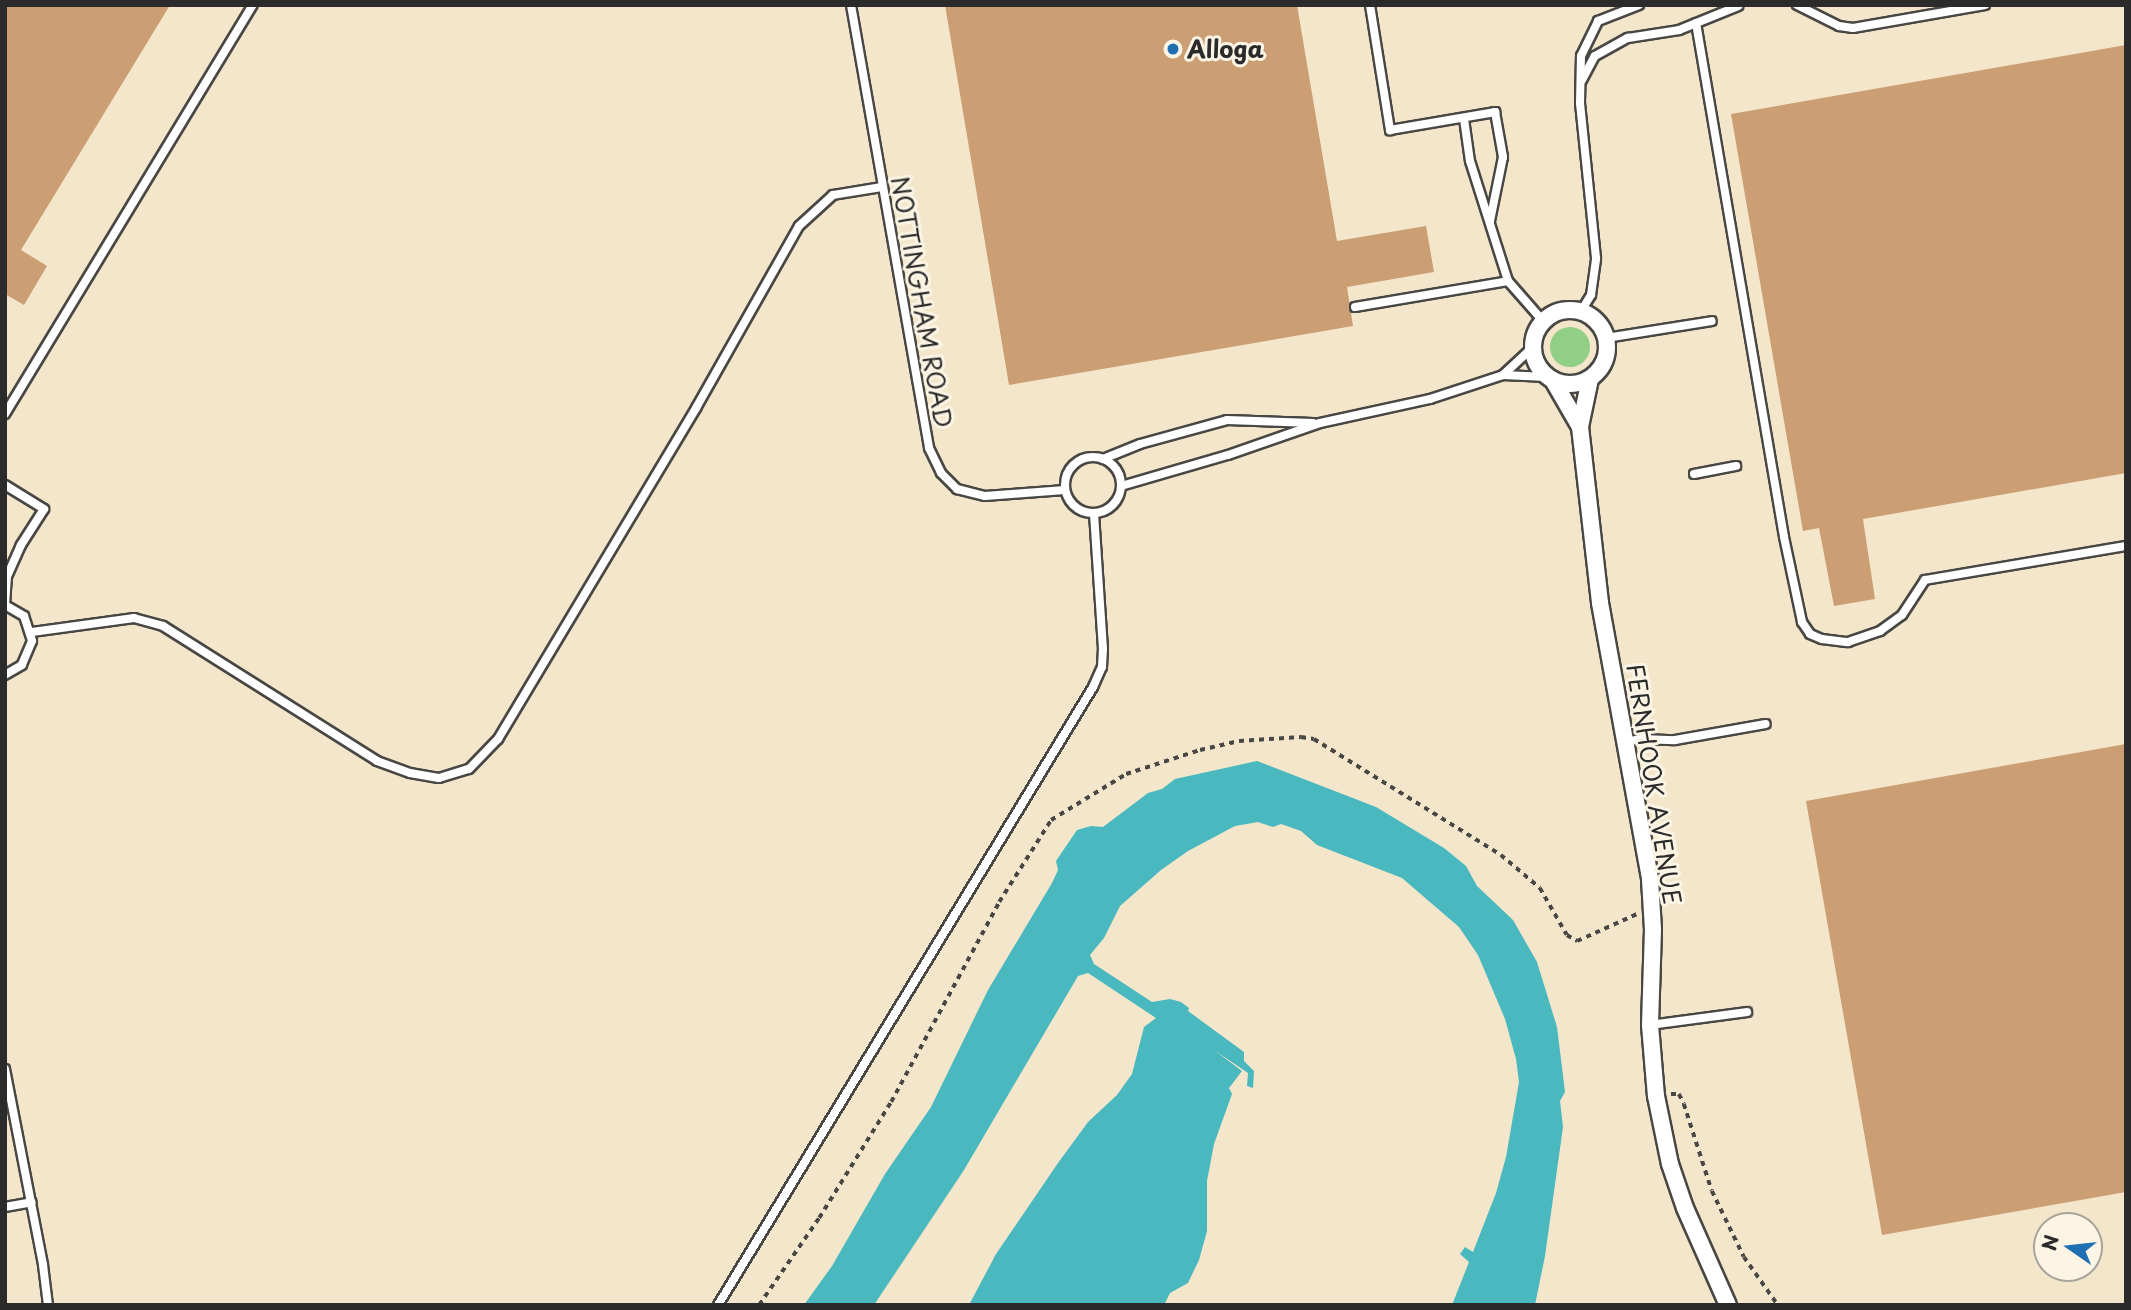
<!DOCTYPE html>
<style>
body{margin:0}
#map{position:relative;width:2131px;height:1310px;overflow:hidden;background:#f3e6ca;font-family:"Playpen Sans",sans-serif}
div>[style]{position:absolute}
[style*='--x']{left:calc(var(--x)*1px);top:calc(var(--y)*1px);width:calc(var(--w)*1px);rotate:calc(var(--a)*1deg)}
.green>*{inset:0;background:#90cf85}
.round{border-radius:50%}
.water>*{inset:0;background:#49b8bf}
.building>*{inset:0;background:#cb9e74}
.path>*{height:3.5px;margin-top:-1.75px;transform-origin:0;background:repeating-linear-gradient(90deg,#494743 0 5px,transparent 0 10px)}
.roads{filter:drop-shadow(2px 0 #494743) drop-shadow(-2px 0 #494743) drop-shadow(0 2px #494743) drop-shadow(0 -2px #494743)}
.service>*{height:8px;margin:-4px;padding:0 4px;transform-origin:4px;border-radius:4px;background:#fff}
.service>.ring{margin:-4px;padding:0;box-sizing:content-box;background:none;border:8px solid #fff;border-radius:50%}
.minor>*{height:16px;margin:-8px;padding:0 8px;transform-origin:8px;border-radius:8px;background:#fff}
.minor>.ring{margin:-8px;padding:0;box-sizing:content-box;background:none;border:16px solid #fff;border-radius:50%}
.dots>*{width:19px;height:19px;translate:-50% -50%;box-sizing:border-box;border:4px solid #fcf5e5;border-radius:50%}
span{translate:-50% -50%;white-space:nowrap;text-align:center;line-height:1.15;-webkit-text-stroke:6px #fcf5e5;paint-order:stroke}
.poi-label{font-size:24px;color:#2b2b2b;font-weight:700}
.left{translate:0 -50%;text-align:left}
.street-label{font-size:24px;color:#2b2b2b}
.frame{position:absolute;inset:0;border:7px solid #2b2b2b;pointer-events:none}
.north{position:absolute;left:2033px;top:1212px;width:70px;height:70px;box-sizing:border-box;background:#fcf5e5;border:2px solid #a8a49b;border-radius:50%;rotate:284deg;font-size:19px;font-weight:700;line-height:28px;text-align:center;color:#2b2b2b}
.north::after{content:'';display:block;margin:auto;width:24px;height:32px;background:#1f6fb2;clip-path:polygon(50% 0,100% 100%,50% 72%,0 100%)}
</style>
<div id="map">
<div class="green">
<div class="round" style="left:1550px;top:327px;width:40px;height:40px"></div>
</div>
<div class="water">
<div style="clip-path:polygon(1257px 761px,1376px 807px,1444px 848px,1466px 866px,1477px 886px,1513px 920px,1537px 962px,1557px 1027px,1565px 1092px,1560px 1101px,1563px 1127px,1545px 1256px,1535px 1305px,1452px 1305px,1469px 1262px,1460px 1254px,1465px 1247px,1473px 1252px,1496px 1193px,1506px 1157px,1519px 1082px,1516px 1059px,1505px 1019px,1478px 955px,1459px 927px,1402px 878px,1317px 845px,1301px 831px,1281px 824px,1273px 827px,1258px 822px,1235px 826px,1188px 851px,1161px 870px,1120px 906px,1104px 938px,1090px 955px,1094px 964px,1152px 1002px,1170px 999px,1181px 1002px,1189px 1008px,1188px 1011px,1244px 1052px,1244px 1061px,1254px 1071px,1253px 1088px,1247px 1086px,1248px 1073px,1214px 1050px,1242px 1071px,1229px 1088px,1232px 1094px,1214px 1144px,1207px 1181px,1207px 1231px,1199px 1260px,1188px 1283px,1170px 1293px,1164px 1305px,969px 1305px,996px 1254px,1058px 1163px,1088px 1122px,1117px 1095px,1132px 1074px,1144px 1027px,1156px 1018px,1088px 973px,1078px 976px,964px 1170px,874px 1305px,804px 1305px,832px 1266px,885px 1174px,931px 1107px,988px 990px,1052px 883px,1058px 870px,1056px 861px,1077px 830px,1091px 826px,1103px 827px,1148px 793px,1162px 789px,1175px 779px)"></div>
</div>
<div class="building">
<div style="clip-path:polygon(5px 5px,170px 5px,21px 250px,47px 266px,24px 305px,5px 294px)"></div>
<div style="clip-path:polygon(945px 5px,1297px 5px,1337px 241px,1426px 226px,1434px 272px,1347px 287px,1353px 326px,1009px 385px)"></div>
<div style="clip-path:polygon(2126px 45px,2126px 473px,1863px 519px,1875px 599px,1834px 606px,1819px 528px,1803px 531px,1731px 114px)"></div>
<div style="clip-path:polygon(2126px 744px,2126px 1192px,1882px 1235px,1806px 801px)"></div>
</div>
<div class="path">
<div style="--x:1671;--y:1094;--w:8;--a:0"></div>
<div style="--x:1679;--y:1094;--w:11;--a:63"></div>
<div style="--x:1684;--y:1104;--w:91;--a:72.2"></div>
<div style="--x:1712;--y:1191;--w:73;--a:64.1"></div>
<div style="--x:1744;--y:1257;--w:59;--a:54.7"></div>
<div style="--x:759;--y:1305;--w:106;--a:-55.4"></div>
<div style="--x:819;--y:1218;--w:137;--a:-58.2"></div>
<div style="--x:891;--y:1102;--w:227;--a:-61.6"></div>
<div style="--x:999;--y:902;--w:97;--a:-57.6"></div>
<div style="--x:1051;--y:820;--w:88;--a:-31.5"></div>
<div style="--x:1126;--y:774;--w:78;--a:-18"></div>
<div style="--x:1200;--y:750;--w:40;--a:-13"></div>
<div style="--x:1239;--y:741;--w:62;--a:-3.7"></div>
<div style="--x:1301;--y:737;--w:13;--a:9"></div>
<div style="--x:1314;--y:739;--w:220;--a:31.8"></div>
<div style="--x:1501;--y:855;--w:51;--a:40.2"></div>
<div style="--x:1540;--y:888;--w:54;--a:60.1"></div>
<div style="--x:1567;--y:935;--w:12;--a:31"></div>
<div style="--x:1577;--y:941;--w:66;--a:-24.2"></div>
</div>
<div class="roads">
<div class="service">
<div style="--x:851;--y:5;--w:450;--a:80"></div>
<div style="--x:929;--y:448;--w:28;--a:64"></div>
<div style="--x:941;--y:473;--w:23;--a:45"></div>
<div style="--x:957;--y:489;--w:29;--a:14"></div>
<div style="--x:985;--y:496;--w:80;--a:-4.3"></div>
<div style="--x:1370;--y:5;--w:127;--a:80.9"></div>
<div style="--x:1390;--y:130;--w:107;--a:-9.7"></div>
<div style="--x:1495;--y:112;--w:46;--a:79.9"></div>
<div style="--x:1503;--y:157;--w:65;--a:101.5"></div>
<div style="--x:1797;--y:5;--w:47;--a:26.6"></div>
<div style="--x:1839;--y:26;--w:14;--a:8"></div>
<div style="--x:1853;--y:28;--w:134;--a:-9.9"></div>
<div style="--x:1696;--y:23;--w:521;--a:80.28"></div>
<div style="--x:1784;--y:537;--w:87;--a:78"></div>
<div style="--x:1802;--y:622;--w:14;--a:56"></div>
<div style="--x:1810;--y:634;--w:13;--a:23"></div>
<div style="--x:1822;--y:639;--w:26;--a:7"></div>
<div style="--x:1848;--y:642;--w:34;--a:-19"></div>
<div style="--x:1880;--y:631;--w:27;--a:-36"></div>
<div style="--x:1902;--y:615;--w:42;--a:-56.7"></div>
<div style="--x:1925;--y:580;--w:204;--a:-9.6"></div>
<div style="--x:1582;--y:80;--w:27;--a:-62"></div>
<div style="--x:1595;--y:56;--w:38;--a:-29"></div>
<div style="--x:1628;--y:38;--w:52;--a:-8.9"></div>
<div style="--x:1679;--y:30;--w:64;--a:-22.1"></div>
<div style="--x:1464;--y:119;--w:42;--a:81.9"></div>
<div style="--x:1470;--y:161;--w:126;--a:72.4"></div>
<div style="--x:1508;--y:281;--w:53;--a:48.8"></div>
<div style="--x:1355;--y:307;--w:155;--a:-9.6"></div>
<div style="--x:1581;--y:311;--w:19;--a:-58"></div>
<div style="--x:1591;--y:295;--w:37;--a:-82"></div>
<div style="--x:1596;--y:258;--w:156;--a:-95.9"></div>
<div style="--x:1580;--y:103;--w:47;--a:-88.8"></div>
<div style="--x:1581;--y:56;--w:39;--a:-64"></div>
<div style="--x:1598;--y:21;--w:44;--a:-21.3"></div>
<div style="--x:1606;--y:338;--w:107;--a:-9.1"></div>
<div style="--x:1503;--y:375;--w:40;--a:-43"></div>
<div style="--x:5;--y:414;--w:478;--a:-58.8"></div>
<div class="ring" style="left:1065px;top:457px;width:48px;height:48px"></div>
<div style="--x:1103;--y:459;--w:40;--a:-22"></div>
<div style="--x:1140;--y:444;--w:90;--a:-15.4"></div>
<div style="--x:1227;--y:420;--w:86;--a:2"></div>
<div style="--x:1694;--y:474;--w:43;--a:-10.8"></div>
<div style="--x:5;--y:485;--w:46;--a:31.6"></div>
<div style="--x:44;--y:509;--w:43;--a:122.6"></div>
<div style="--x:21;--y:545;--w:34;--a:114"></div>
<div style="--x:7;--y:576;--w:26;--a:94"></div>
<div style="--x:1121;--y:486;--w:111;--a:-16.2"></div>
<div style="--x:1228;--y:455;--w:97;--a:-19.2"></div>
<div style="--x:1320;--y:423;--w:113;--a:-12.3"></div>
<div style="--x:1430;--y:399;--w:77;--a:-18.2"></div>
<div style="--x:1503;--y:375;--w:44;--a:2.6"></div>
<div style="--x:5;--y:605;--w:22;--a:30"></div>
<div style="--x:24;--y:616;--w:26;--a:72"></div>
<div style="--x:32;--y:641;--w:26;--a:113"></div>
<div style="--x:22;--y:665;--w:20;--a:150"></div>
<div style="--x:32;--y:632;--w:103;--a:-7.8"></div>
<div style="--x:134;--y:618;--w:30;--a:15"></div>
<div style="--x:163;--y:626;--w:253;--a:32.2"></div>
<div style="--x:377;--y:761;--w:35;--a:20"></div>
<div style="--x:410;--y:773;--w:29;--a:10"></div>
<div style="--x:439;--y:778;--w:31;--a:-17"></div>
<div style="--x:469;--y:769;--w:42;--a:-46"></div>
<div style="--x:498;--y:739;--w:386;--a:-59.1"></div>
<div style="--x:696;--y:408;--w:209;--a:-60.5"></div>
<div style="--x:799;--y:226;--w:46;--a:-42.4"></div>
<div style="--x:833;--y:195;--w:50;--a:-9.3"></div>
<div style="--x:1626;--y:742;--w:14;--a:-12"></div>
<div style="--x:1640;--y:739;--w:35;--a:2"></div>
<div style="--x:1675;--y:740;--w:92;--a:-10"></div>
<div style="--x:1650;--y:1025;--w:98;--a:-7.6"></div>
<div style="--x:5;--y:1069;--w:200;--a:79"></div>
<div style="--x:43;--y:1265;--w:40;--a:82.9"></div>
<div style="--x:5;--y:1207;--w:27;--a:-10"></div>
<div style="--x:718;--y:1305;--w:723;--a:-58.75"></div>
<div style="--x:1093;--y:687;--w:22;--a:-66"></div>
<div style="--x:1102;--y:667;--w:18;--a:-87"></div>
<div style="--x:1103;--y:649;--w:136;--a:-93.8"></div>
</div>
<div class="minor">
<div class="ring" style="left:1533px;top:310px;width:58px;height:58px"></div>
<div style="--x:1590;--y:379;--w:49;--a:101.8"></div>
<div style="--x:1580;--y:427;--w:177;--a:83.5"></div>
<div style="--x:1600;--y:603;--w:280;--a:79.7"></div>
<div style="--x:1650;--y:879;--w:50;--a:86.6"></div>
<div style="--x:1653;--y:929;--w:96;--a:91.8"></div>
<div style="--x:1650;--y:1025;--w:71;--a:85.2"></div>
<div style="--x:1656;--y:1096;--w:69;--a:78.4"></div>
<div style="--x:1670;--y:1164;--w:46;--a:71.2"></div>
<div style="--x:1685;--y:1208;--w:106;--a:66.1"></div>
<div style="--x:1554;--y:382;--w:52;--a:60"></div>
</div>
</div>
<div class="dots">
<div style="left:1173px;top:49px;background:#1f6fb2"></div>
</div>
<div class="poi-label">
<span class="left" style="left:1187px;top:49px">Alloga</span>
</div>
<div class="street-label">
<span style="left:922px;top:302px;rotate:80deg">NOTTINGHAM ROAD</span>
<span style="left:1654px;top:784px;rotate:81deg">FERNHOOK AVENUE</span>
</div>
<div class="frame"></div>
<div class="north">N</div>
</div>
